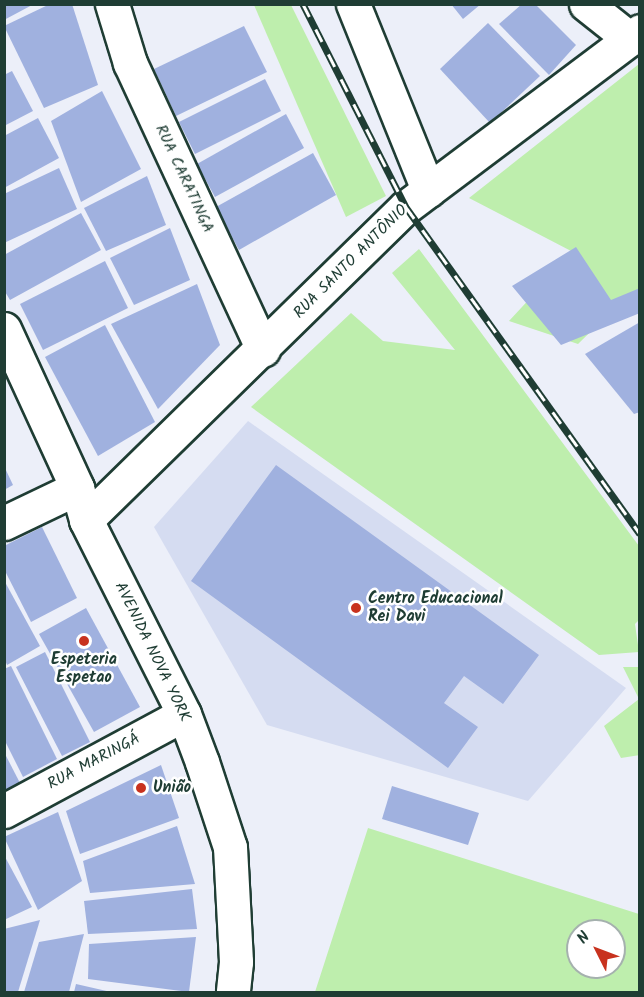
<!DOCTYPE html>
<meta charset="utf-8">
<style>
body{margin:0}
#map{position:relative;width:644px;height:997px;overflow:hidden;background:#eceff9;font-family:Kalam,sans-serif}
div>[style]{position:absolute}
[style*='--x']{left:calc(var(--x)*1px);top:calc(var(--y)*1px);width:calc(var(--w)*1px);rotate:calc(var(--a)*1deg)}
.built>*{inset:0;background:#d5dcf1}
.green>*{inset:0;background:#beeead}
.building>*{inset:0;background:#a0b1df}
.roads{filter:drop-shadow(2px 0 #1f3d34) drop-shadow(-2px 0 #1f3d34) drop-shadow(0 2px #1f3d34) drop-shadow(0 -2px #1f3d34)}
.minor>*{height:33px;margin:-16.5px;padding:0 16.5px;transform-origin:16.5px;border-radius:16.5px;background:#fff}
.tertiary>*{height:33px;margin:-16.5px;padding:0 16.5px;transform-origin:16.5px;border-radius:16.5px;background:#fff}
.primary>*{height:33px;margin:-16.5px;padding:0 16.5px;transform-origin:16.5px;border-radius:16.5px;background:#fff}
.rail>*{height:7px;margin-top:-3.5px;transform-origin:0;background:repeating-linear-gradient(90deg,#fff 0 14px,#1f3d34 0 28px);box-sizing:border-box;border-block:2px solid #1f3d34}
.dots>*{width:16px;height:16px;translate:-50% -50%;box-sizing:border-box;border:3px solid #fff;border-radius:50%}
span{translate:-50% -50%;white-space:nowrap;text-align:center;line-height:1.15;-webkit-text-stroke:5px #fff;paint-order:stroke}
.street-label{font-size:16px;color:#1f3d34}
.poi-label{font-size:16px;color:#1f3d34;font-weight:700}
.left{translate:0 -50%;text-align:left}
.frame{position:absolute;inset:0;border:6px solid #1f3d34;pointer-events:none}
.north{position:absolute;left:566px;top:919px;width:60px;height:60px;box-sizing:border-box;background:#fff;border:2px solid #a5b1ae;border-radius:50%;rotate:312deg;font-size:16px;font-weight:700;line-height:24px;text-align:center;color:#1f3d34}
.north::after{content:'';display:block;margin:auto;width:21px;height:27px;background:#c8321e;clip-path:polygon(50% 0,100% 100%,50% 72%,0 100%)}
</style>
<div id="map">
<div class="built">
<div style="clip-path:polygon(248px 421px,626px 688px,528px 801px,267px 725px,154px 527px)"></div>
</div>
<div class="green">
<div style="clip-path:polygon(254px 5px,291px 5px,386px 196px,346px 217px)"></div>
<div style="clip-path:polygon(639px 64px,639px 303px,625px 298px,578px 344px,509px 321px,573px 252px,469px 198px)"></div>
<div style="clip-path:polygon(419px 249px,639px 546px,639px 620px,635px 624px,639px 652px,599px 655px,251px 407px,351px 313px,383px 341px,455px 350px,392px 273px)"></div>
<div style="clip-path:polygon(623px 667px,639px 667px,640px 755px,621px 758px,604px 726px,639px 699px)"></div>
<div style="clip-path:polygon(evenodd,368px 828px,639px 914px,639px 992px,315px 992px,368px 828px,578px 931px,614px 931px,614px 967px,578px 967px,578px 931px)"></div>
</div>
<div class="building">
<div style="clip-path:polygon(4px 4px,34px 4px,4px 20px)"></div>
<div style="clip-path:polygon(50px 4px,72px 4px,98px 85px,44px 108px,4px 26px)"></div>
<div style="clip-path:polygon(451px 4px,481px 4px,463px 19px)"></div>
<div style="clip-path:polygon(522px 4px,535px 4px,576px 45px,549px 75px,499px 24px)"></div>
<div style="clip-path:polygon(488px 23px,540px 76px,490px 123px,440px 69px)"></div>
<div style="clip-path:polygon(244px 26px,267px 72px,176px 116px,154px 69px)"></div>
<div style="clip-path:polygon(12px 71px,33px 111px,4px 126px,4px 75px)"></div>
<div style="clip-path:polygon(265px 79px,281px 111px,195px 154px,179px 122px)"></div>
<div style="clip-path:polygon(102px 91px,141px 169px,81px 202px,51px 121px)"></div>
<div style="clip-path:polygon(286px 114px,304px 148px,215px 197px,197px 164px)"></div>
<div style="clip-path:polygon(38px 118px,59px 158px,4px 188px,4px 136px)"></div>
<div style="clip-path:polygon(313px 153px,336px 195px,239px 250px,216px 207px)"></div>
<div style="clip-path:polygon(59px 168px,77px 209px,4px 243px,4px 194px)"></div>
<div style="clip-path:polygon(147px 176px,166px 225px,106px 251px,84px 208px)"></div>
<div style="clip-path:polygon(81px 213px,101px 250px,10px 300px,4px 290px,4px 255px)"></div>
<div style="clip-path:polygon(170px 228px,190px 280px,134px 305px,110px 258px)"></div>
<div style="clip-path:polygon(576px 247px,611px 300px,640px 288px,640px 313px,561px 345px,512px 286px)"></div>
<div style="clip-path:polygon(105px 261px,128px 308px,43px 350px,20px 304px)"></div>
<div style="clip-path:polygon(197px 284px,220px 345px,158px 409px,111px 324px)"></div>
<div style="clip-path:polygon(640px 322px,640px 412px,634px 414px,585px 354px)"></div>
<div style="clip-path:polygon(105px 325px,155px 422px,98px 456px,45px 357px)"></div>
<div style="clip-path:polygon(276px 465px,539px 655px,503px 704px,464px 676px,444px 703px,478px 727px,448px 768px,191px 581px)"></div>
<div style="clip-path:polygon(4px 466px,13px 485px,4px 490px)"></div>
<div style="clip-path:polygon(42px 527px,77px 598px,31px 622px,4px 569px,4px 546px)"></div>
<div style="clip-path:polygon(5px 582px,40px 646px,7px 665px,5px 660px)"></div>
<div style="clip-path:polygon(86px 608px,140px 707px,94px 732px,39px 634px)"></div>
<div style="clip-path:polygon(45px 652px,90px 742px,62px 756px,16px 667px)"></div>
<div style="clip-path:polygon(11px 666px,57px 759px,23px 777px,4px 739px,4px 669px)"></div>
<div style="clip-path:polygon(4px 752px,20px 783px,4px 792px)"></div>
<div style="clip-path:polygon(161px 765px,179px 818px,80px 854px,66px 811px)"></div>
<div style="clip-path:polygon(392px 786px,479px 813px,468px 845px,382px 819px)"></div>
<div style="clip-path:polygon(58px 812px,82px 881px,38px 910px,4px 837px)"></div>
<div style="clip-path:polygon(177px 826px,195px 884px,90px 893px,83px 861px)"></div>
<div style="clip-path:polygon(4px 855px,32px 907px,4px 920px)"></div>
<div style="clip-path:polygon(192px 889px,197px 929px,88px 934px,84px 901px)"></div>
<div style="clip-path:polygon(40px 920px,18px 992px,4px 992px,4px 929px)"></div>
<div style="clip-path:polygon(84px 934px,69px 992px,24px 992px,39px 942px)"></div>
<div style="clip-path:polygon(196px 937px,189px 992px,88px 979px,89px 944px)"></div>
<div style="clip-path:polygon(76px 984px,111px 992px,74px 992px)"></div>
</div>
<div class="roads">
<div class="minor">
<div style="--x:112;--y:4;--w:62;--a:73"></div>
<div style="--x:130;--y:63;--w:316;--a:65.1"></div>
<div style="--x:353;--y:4;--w:201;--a:68"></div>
<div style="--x:586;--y:4;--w:56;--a:38.5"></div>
<div style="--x:4;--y:523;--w:81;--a:-25.6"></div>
<div style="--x:4;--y:811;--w:204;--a:-28.3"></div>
</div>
<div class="tertiary">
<div style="--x:86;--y:520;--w:448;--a:-44.4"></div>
<div style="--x:406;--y:207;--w:293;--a:-36.9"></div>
</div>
<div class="primary">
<div style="--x:4;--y:329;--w:175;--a:65.3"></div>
<div style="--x:77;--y:488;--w:33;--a:74"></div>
<div style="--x:86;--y:520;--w:217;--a:63.2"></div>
<div style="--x:184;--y:714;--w:51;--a:69.4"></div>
<div style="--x:202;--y:762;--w:89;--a:71.8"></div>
<div style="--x:230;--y:847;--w:115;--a:87"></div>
<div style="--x:236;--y:962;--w:30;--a:96"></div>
</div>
</div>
<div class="rail">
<div style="--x:303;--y:4;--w:228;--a:63.1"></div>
<div style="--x:406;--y:207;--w:402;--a:54.4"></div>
</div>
<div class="dots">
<div style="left:356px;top:608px;background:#c8321e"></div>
<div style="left:84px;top:641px;background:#c8321e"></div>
<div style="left:141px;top:788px;background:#c8321e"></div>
</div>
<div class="street-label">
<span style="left:184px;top:179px;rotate:65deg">RUA CARATINGA</span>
<span style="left:351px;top:262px;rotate:-45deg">RUA SANTO ANTÔNIO</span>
<span style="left:152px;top:652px;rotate:64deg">AVENIDA NOVA YORK</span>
<span style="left:94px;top:762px;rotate:-28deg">RUA MARINGÁ</span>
</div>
<div class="poi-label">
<span class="left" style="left:368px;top:608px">Centro Educacional<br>Rei Davi</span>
<span style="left:84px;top:669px">Espeteria<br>Espetao</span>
<span class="left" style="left:153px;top:788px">União</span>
</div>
<div class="frame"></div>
<div class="north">N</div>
</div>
